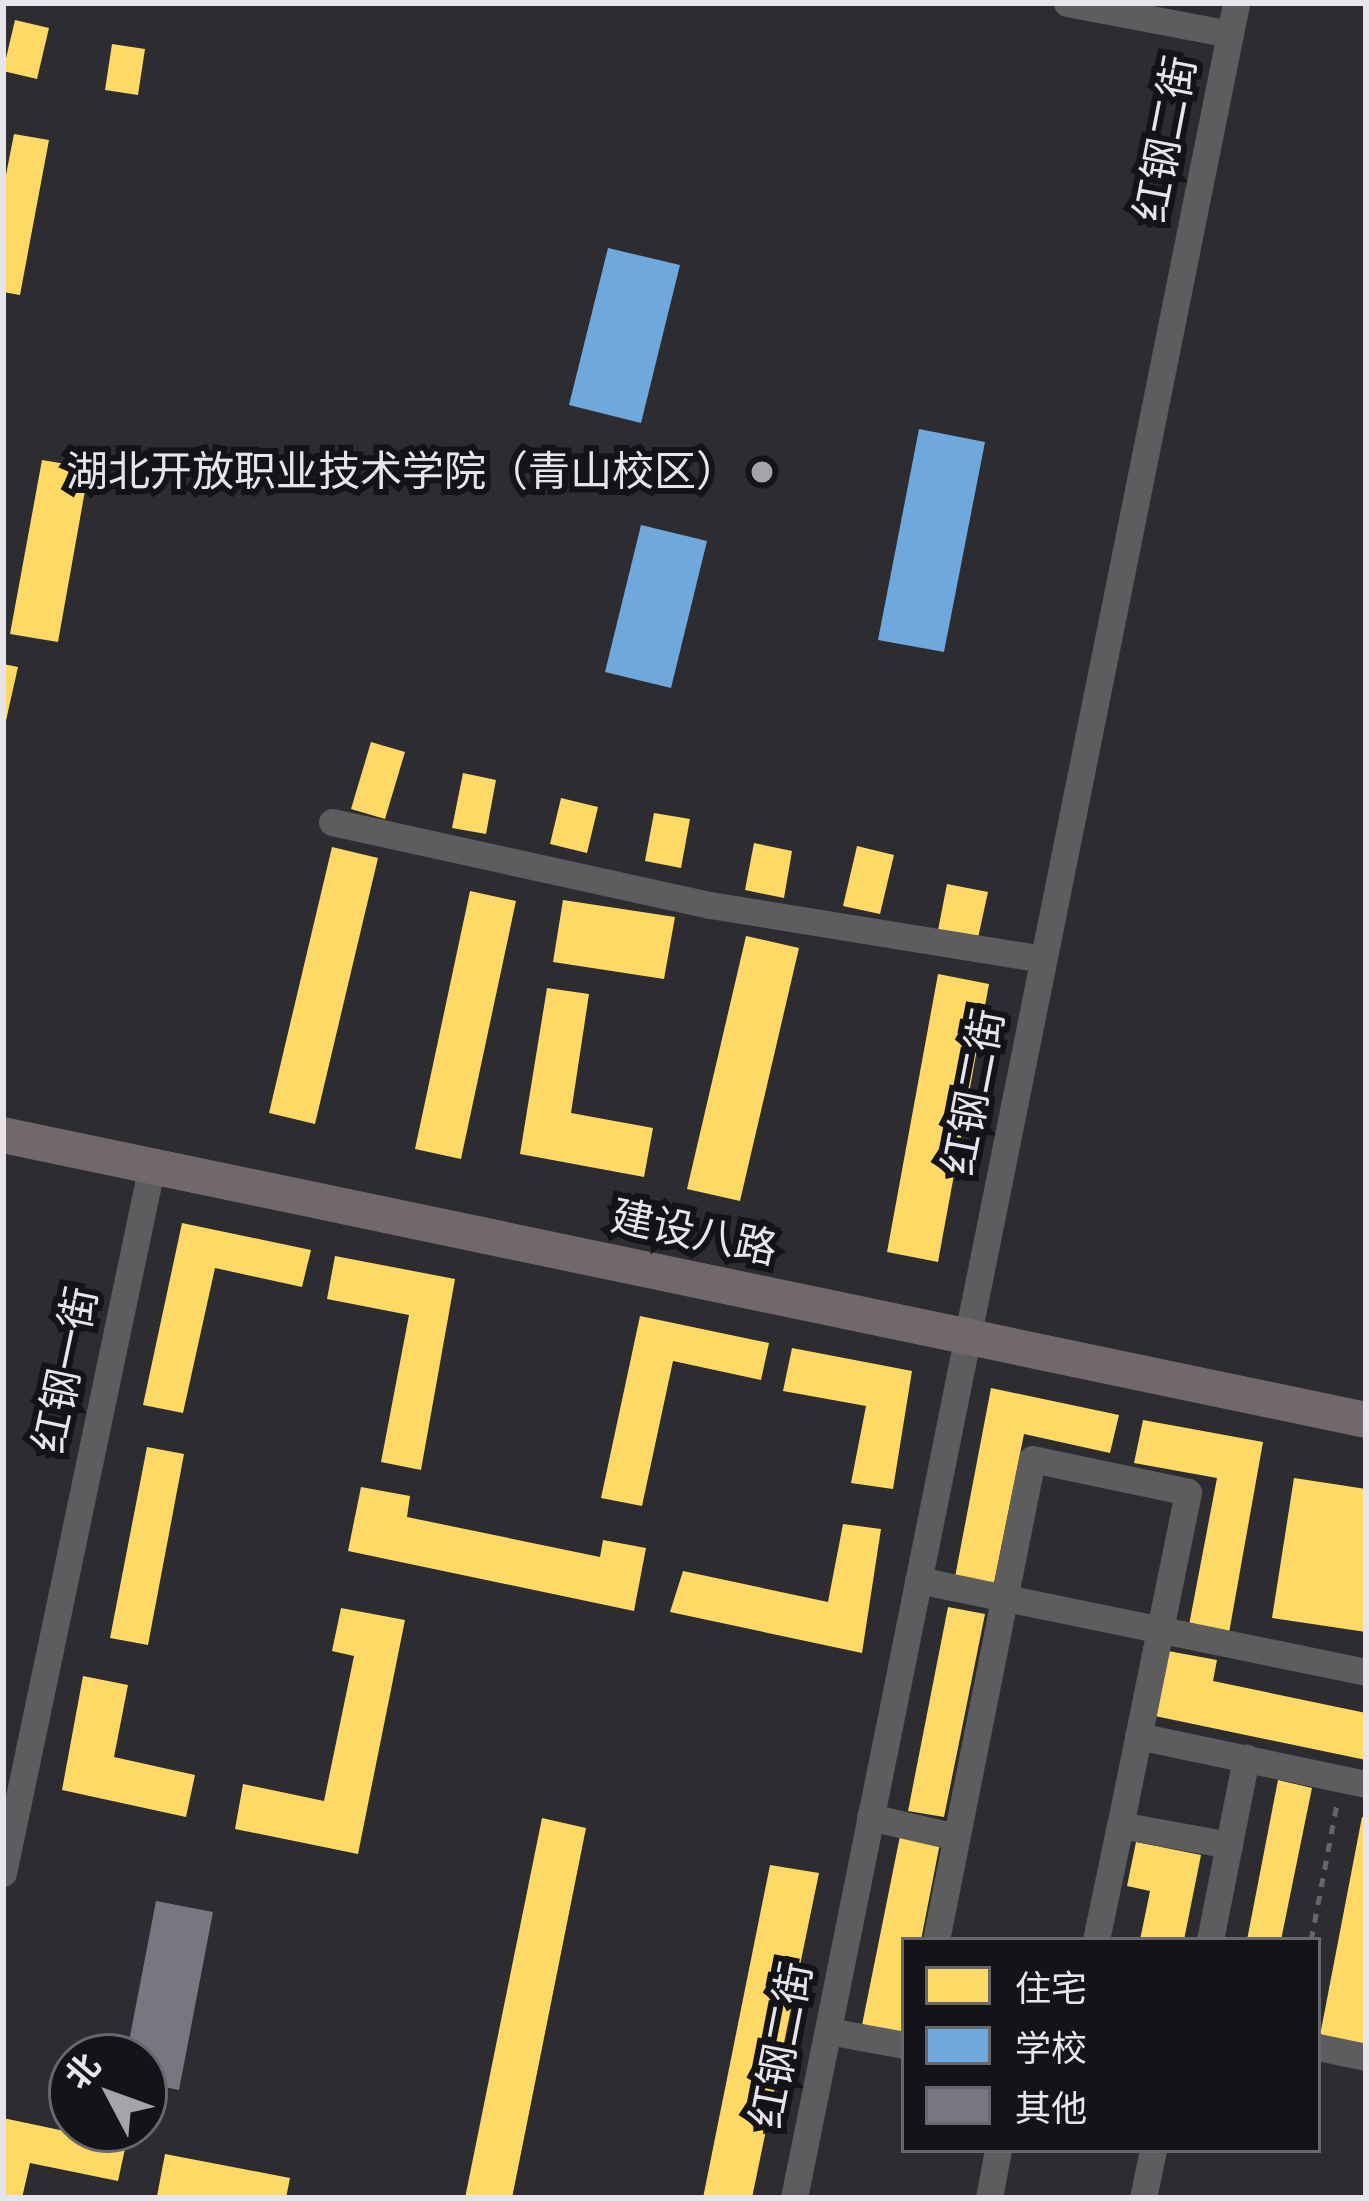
<!DOCTYPE html>
<meta charset="utf-8">
<style>
body{margin:0}
#map{position:relative;width:1369px;height:2201px;overflow:hidden;background:#2d2c30;font-family:"Times New Roman","Noto Sans SC",serif}
div>[style]{position:absolute}
[style*='--x']{left:calc(var(--x)*1px);top:calc(var(--y)*1px);width:calc(var(--w)*1px);rotate:calc(var(--a)*1deg)}
.homes>*{inset:0;background:#ffd966}
.schools>*{inset:0;background:#6fa8dc}
.building>*{inset:0;background:#797581}
.path>*{height:4.5px;margin-top:-2.25px;transform-origin:0;background:repeating-linear-gradient(90deg,#666567 0 9px,transparent 0 18px)}
.minor>*{height:27px;margin:-13.5px;padding:0 13.5px;transform-origin:13.5px;border-radius:13.5px;background:#5d5c5f}
.major>*{height:36px;margin:-18px;padding:0 18px;transform-origin:18px;border-radius:18px;background:#70686b}
.dots>*{width:33px;height:33px;translate:-50% -50%;box-sizing:border-box;border:6px solid #141317;border-radius:50%}
span{translate:-50% -50%;white-space:nowrap;text-align:center;line-height:1.15;-webkit-text-stroke:12px #141317;paint-order:stroke}
.street-label{font-size:42px;color:#e7e5ea}
.poi-label{font-size:42px;color:#e7e5ea}
.right{translate:-100% -50%;text-align:right}
.frame{position:absolute;inset:0;border:6px solid #e7e5ea;pointer-events:none}
.legend{position:absolute;left:901px;top:1937px;width:420px;height:216px;box-sizing:border-box;background:#141317;border:3px solid #68676b;margin:0;padding:15px 21px;list-style:none;font-size:36px;color:#e7e5ea}
.legend li{display:flex;align-items:center;gap:24px;height:60px}
.legend b{width:60px;border:3px solid #68676b}
.north{position:absolute;left:48px;top:2033px;width:120px;height:120px;box-sizing:border-box;background:#141317;border:3px solid #68676b;border-radius:50%;rotate:311deg;font-size:33px;font-weight:700;line-height:48px;text-align:center;color:#e7e5ea}
.north::after{content:'';display:block;margin:auto;width:42px;height:54px;background:#a6a4a9;clip-path:polygon(50% 0,100% 100%,50% 72%,0 100%)}
</style>
<div id="map">
<div class="homes">
<div style="clip-path:polygon(15px 20px,49px 28px,37px 79px,3px 71px)"></div>
<div style="clip-path:polygon(112px 44px,145px 49px,138px 95px,105px 90px)"></div>
<div style="clip-path:polygon(14px 134px,49px 140px,20px 295px,3px 292px,3px 190px)"></div>
<div style="clip-path:polygon(42px 460px,89px 468px,58px 642px,10px 634px)"></div>
<div style="clip-path:polygon(3px 664px,18px 667px,5px 725px,3px 725px)"></div>
<div style="clip-path:polygon(371px 742px,405px 752px,385px 819px,351px 809px)"></div>
<div style="clip-path:polygon(463px 773px,496px 780px,486px 834px,452px 828px)"></div>
<div style="clip-path:polygon(561px 798px,598px 807px,587px 853px,550px 844px)"></div>
<div style="clip-path:polygon(654px 813px,690px 819px,681px 868px,645px 861px)"></div>
<div style="clip-path:polygon(754px 843px,792px 851px,784px 898px,745px 890px)"></div>
<div style="clip-path:polygon(857px 846px,894px 855px,880px 914px,843px 906px)"></div>
<div style="clip-path:polygon(332px 847px,378px 858px,315px 1124px,269px 1113px)"></div>
<div style="clip-path:polygon(947px 884px,988px 892px,978px 938px,938px 930px)"></div>
<div style="clip-path:polygon(470px 891px,516px 901px,461px 1159px,415px 1149px)"></div>
<div style="clip-path:polygon(563px 900px,675px 917px,664px 979px,553px 962px)"></div>
<div style="clip-path:polygon(746px 936px,799px 948px,740px 1201px,687px 1189px)"></div>
<div style="clip-path:polygon(938px 974px,989px 984px,938px 1262px,887px 1252px)"></div>
<div style="clip-path:polygon(547px 988px,589px 994px,571px 1113px,653px 1128px,644px 1177px,520px 1154px)"></div>
<div style="clip-path:polygon(182px 1223px,311px 1250px,302px 1287px,215px 1268px,183px 1413px,143px 1405px)"></div>
<div style="clip-path:polygon(335px 1256px,455px 1279px,421px 1470px,381px 1462px,409px 1315px,327px 1299px)"></div>
<div style="clip-path:polygon(640px 1316px,769px 1343px,761px 1380px,673px 1361px,642px 1506px,601px 1498px)"></div>
<div style="clip-path:polygon(792px 1348px,912px 1371px,893px 1489px,851px 1483px,866px 1406px,783px 1391px)"></div>
<div style="clip-path:polygon(991px 1388px,1119px 1415px,1110px 1453px,1024px 1434px,994px 1583px,955px 1577px)"></div>
<div style="clip-path:polygon(1143px 1420px,1263px 1442px,1229px 1633px,1189px 1625px,1217px 1478px,1134px 1463px)"></div>
<div style="clip-path:polygon(147px 1447px,184px 1454px,148px 1645px,110px 1638px)"></div>
<div style="clip-path:polygon(1294px 1478px,1366px 1489px,1366px 1632px,1272px 1618px)"></div>
<div style="clip-path:polygon(361px 1487px,410px 1496px,407px 1517px,600px 1557px,603px 1540px,646px 1548px,634px 1611px,348px 1551px)"></div>
<div style="clip-path:polygon(843px 1524px,881px 1529px,862px 1653px,670px 1612px,683px 1571px,828px 1602px)"></div>
<div style="clip-path:polygon(948px 1607px,985px 1614px,944px 1817px,908px 1811px)"></div>
<div style="clip-path:polygon(341px 1608px,405px 1620px,358px 1854px,235px 1829px,243px 1784px,324px 1801px,354px 1656px,332px 1651px)"></div>
<div style="clip-path:polygon(1168px 1651px,1217px 1660px,1213px 1681px,1366px 1713px,1366px 1760px,1155px 1716px)"></div>
<div style="clip-path:polygon(83px 1676px,128px 1685px,114px 1757px,195px 1775px,186px 1817px,62px 1790px)"></div>
<div style="clip-path:polygon(1278px 1780px,1312px 1788px,1281px 1940px,1247px 1940px)"></div>
<div style="clip-path:polygon(1362px 1817px,1366px 1818px,1366px 2054px,1318px 2046px)"></div>
<div style="clip-path:polygon(542px 1818px,586px 1828px,512px 2198px,465px 2198px)"></div>
<div style="clip-path:polygon(900px 1836px,940px 1843px,921px 1940px,904px 1940px,904px 2038px,861px 2030px)"></div>
<div style="clip-path:polygon(1136px 1842px,1201px 1855px,1184px 1940px,1140px 1940px,1150px 1891px,1127px 1886px)"></div>
<div style="clip-path:polygon(770px 1865px,819px 1873px,752px 2198px,703px 2198px)"></div>
<div style="clip-path:polygon(3px 2118px,126px 2144px,118px 2181px,30px 2163px,22px 2198px,3px 2198px)"></div>
<div style="clip-path:polygon(165px 2154px,290px 2178px,286px 2198px,157px 2196px)"></div>
</div>
<div class="schools">
<div style="clip-path:polygon(608px 248px,680px 265px,641px 423px,569px 405px)"></div>
<div style="clip-path:polygon(919px 429px,985px 442px,944px 652px,878px 640px)"></div>
<div style="clip-path:polygon(641px 525px,707px 541px,671px 688px,605px 672px)"></div>
</div>
<div class="building">
<div style="clip-path:polygon(156px 1901px,213px 1912px,179px 2090px,144px 2083px,144px 2057px,126px 2057px)"></div>
</div>
<div class="path">
<div style="--x:1311;--y:1940;--w:140;--a:-79.3"></div>
</div>
<div class="minor">
<div style="--x:1067;--y:3;--w:166;--a:10.8"></div>
<div style="--x:332;--y:822;--w:387;--a:12.4"></div>
<div style="--x:710;--y:905;--w:337;--a:9.2"></div>
<div style="--x:918;--y:1580;--w:457;--a:11.6"></div>
<div style="--x:1138;--y:1736;--w:233;--a:11.9"></div>
<div style="--x:870;--y:1817;--w:88;--a:13.1"></div>
<div style="--x:3;--y:1873;--w:724;--a:-78.12"></div>
<div style="--x:936;--y:1940;--w:490;--a:-78.7"></div>
<div style="--x:1032;--y:1459;--w:159;--a:11.9"></div>
<div style="--x:1188;--y:1492;--w:340;--a:101.5"></div>
<div style="--x:1096;--y:1940;--w:117;--a:-78.2"></div>
<div style="--x:1120;--y:1825;--w:111;--a:10.4"></div>
<div style="--x:1210;--y:1940;--w:186;--a:-78.8"></div>
<div style="--x:828;--y:2031;--w:77;--a:10.4"></div>
<div style="--x:1318;--y:2047;--w:49;--a:11.8"></div>
<div style="--x:794;--y:2198;--w:2239;--a:-78.61"></div>
<div style="--x:989;--y:2198;--w:49;--a:-79.4"></div>
<div style="--x:1143;--y:2198;--w:49;--a:-78.2"></div>
</div>
<div class="major">
<div style="--x:3;--y:1135;--w:1392;--a:11.81"></div>
</div>
<div class="dots">
<div style="left:762px;top:472px;background:#a6a4a9"></div>
</div>
<div class="street-label">
<span style="left:1166px;top:139px;rotate:-79deg">红钢二街</span>
<span style="left:974px;top:1092px;rotate:-79deg">红钢二街</span>
<span style="left:694px;top:1233px;rotate:12deg">建设八路</span>
<span style="left:66px;top:1370px;rotate:-78deg">红钢一街</span>
<span style="left:782px;top:2045px;rotate:-79deg">红钢二街</span>
</div>
<div class="poi-label">
<span class="right" style="left:738px;top:472px">湖北开放职业技术学院（青山校区）</span>
</div>
<div class="frame"></div>
<ul class="legend">
<li><b style="height:33px;background:#ffd966"></b>住宅</li>
<li><b style="height:33px;background:#6fa8dc"></b>学校</li>
<li><b style="height:33px;background:#797581"></b>其他</li>
</ul>
<div class="north">北</div>
</div>
